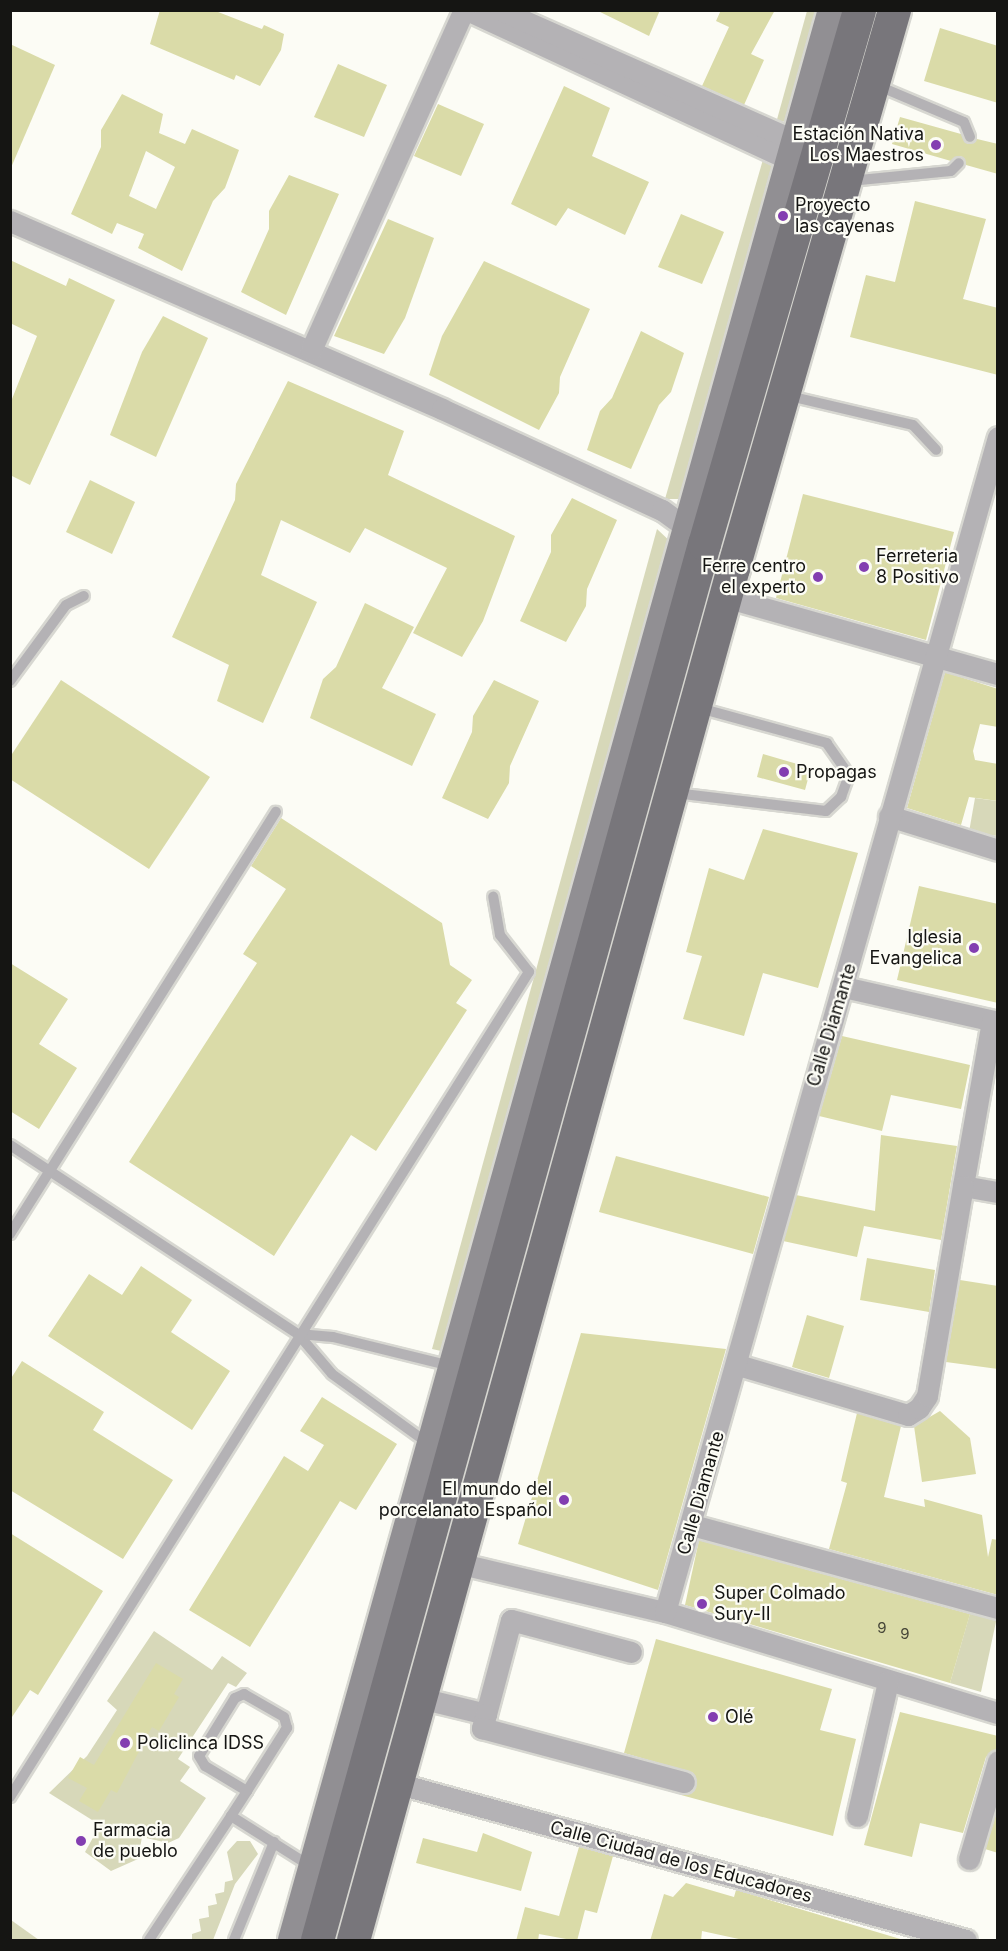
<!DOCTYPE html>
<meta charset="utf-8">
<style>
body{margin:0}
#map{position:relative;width:1008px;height:1951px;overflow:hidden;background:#fcfcf5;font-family:Inter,sans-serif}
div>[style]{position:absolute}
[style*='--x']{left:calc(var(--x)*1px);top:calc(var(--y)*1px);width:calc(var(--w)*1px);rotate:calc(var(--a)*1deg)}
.green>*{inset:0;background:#d7d8b9}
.building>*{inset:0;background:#dadba8}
.roads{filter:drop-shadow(2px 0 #d7d7d1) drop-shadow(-2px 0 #d7d7d1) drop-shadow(0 2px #d7d7d1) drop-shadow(0 -2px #d7d7d1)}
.lane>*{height:10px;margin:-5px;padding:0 5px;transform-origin:5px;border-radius:5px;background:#b4b2b5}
.street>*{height:21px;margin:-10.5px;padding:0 10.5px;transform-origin:10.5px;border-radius:10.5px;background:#b4b2b5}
.secondary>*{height:30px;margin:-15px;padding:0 15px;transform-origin:15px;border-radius:15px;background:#918f93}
.primary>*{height:33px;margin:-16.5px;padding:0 16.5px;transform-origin:16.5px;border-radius:16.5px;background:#78767b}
.dots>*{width:16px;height:16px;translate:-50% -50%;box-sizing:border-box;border:3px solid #fcfcf5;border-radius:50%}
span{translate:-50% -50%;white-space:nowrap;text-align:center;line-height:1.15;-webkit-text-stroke:4.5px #fcfcf5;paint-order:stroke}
.number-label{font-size:15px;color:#464638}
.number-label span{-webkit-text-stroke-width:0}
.poi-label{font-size:18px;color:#151513}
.right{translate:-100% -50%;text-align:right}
.left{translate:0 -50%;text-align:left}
.street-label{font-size:18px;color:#151513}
.frame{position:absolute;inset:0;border:12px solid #151513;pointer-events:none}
</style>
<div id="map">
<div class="green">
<div style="clip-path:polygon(807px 11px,853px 11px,824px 113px,776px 123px)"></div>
<div style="clip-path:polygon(764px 156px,808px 180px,715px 499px,665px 499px)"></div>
<div style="clip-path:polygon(657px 529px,675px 546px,478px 1359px,432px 1349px)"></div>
<div style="clip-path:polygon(975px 798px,997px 801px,997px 836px,969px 832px)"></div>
<div style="clip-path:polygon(971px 1610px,997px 1617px,981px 1692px,950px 1683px)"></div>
<div style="clip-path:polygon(154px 1631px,212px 1670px,222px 1656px,247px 1673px,236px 1687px,228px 1683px,178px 1759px,190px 1767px,180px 1781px,206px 1798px,179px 1838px,168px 1843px,142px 1837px,138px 1859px,111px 1871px,85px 1852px,100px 1825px,49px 1793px,87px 1756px,117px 1710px,107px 1701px)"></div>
<div style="clip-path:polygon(237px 1841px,250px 1841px,258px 1854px,235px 1884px,213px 1940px,192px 1940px,192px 1934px,201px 1931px,199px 1919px,209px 1917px,208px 1906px,217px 1904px,215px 1894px,224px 1892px,225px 1882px,233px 1880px,227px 1852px)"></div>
<div style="clip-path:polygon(10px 1920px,11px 1920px,39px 1940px,11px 1940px)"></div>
</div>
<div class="building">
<div style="clip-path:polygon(160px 10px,213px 10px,262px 29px,264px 25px,284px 34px,281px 50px,260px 86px,236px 75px,234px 80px,150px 44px)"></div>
<div style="clip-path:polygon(596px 10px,660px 10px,649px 36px)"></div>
<div style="clip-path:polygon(721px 10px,775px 10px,751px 54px,764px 60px,744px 105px,702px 86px,729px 27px,716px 21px)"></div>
<div style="clip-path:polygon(940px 28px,998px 46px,998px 103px,924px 81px)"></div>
<div style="clip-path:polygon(10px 44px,55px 65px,10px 170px)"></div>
<div style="clip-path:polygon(338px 64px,387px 85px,364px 137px,314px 117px)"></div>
<div style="clip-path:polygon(564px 86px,610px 108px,592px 156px,649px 182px,625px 235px,568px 208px,556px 226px,511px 204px)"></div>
<div style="clip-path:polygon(evenodd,122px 94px,163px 114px,159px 133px,185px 144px,192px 129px,239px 150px,225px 188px,213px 201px,182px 271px,138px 248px,144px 234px,117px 223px,112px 234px,71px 214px,101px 147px,101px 130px,122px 94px,146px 151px,175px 167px,156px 209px,129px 196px,146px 151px)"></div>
<div style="clip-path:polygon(438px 104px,484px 124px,461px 176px,414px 156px)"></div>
<div style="clip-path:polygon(900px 117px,961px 134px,968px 144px,977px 139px,998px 144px,998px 174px,966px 165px,961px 156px,951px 161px,892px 144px)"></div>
<div style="clip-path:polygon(289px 175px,339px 194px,286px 315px,241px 292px,269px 229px,269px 211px)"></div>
<div style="clip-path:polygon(915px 201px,986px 219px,963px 299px,998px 308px,998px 375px,850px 337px,866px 275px,895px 282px)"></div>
<div style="clip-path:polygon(681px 214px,724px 232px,702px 284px,658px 267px)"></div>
<div style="clip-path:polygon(388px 219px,434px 238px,405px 318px,384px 354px,334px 336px)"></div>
<div style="clip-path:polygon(10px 260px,66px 286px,69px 278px,115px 300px,30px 485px,10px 475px,10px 404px,37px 336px,10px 323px)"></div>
<div style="clip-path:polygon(484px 261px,590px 309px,560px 377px,559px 393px,539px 430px,429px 375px,442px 336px)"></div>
<div style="clip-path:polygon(163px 316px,208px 338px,156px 457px,110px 435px,142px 352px)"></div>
<div style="clip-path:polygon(641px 331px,684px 353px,671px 392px,659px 405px,631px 469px,587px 450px,600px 411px,612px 398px)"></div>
<div style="clip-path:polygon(288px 381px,404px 431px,388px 475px,515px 536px,483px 621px,462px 657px,413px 633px,447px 568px,365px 528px,350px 553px,281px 520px,261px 575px,317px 602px,263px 723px,217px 701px,229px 665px,172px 637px,235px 500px,236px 484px)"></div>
<div style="clip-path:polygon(90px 480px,135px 502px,112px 554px,66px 532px)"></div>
<div style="clip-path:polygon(803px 494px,954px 532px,926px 640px,776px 598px)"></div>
<div style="clip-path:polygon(572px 498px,617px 520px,587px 589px,586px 606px,566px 642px,520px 621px,551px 552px,551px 535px)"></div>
<div style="clip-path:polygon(365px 603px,414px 627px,382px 688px,436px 714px,412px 766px,310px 718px,323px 679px,336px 667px)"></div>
<div style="clip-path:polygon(945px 672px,998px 689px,998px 727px,980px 724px,973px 751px,975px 760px,998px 764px,998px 801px,969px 797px,961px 825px,907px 808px)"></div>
<div style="clip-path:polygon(61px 680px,210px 777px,149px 869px,10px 779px,10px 757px)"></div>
<div style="clip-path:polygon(494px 680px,539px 701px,510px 766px,509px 783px,488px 819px,442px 798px,472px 732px,473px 716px)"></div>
<div style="clip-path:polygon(763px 754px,811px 768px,805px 790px,757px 777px)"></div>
<div style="clip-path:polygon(281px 818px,442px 923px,450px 965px,472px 980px,456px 1003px,467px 1010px,376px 1151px,351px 1135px,274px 1256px,129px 1162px,257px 963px,243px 954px,286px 889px,251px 866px)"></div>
<div style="clip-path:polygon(763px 829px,858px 853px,818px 988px,763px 973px,744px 1036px,683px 1019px,702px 956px,686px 952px,709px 868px,744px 880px)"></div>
<div style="clip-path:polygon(919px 886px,998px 904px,998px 1003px,897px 980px)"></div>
<div style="clip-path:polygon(10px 963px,68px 999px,39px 1044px,77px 1068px,39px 1129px,10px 1111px)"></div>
<div style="clip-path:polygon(842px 1036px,970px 1065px,961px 1109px,891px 1095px,882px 1131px,819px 1116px)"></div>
<div style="clip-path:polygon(881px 1135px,957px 1146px,941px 1240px,864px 1226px,857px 1257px,783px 1241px,796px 1195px,875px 1211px)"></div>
<div style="clip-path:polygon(616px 1156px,769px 1197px,753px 1254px,599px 1212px)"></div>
<div style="clip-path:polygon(867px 1258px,935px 1270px,929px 1312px,860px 1300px)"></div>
<div style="clip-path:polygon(141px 1266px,192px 1300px,171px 1332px,230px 1371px,192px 1430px,48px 1336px,89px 1274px,122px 1295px)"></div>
<div style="clip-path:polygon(960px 1280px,998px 1286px,998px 1369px,946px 1362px)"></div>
<div style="clip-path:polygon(807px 1315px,844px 1326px,829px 1378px,792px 1367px)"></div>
<div style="clip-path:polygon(581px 1333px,726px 1349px,658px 1590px,518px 1544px)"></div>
<div style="clip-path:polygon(22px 1361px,104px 1412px,93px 1430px,173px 1480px,123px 1559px,10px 1490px,10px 1380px)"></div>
<div style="clip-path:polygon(322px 1397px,397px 1444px,356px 1510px,340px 1501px,250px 1647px,189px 1610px,284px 1456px,308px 1471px,324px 1445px,300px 1431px)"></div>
<div style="clip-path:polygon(940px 1411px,970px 1438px,976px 1474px,922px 1482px,914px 1426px)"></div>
<div style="clip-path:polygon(857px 1413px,901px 1426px,884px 1497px,925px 1507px,924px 1499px,982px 1515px,988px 1557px,992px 1539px,998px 1540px,998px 1595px,829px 1549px,847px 1483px,841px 1481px)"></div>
<div style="clip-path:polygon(10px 1533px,103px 1591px,38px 1695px,30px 1690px,10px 1720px)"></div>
<div style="clip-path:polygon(699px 1540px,970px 1614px,950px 1683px,685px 1605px)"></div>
<div style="clip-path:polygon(656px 1639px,832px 1689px,820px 1730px,856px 1739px,833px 1836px,681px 1795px,696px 1786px,693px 1773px,624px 1753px)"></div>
<div style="clip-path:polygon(156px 1663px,183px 1679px,174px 1694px,179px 1697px,159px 1731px,152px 1727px,117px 1793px,111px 1790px,98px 1812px,79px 1801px,87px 1788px,68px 1778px,80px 1757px,94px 1765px)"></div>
<div style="clip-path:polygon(900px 1712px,998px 1736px,998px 1749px,986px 1757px,963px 1833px,920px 1823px,912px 1857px,864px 1845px)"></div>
<div style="clip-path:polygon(998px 1808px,998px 1853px,985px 1849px)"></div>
<div style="clip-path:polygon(483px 1833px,532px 1852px,521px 1891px,416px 1863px,423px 1838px,477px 1852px)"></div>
<div style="clip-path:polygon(579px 1847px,613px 1856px,597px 1913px,585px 1910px,577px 1941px,539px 1934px,538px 1941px,516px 1941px,525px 1907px,559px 1916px)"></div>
<div style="clip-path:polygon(686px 1883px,734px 1897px,736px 1890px,907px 1941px,748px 1941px,702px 1931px,701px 1941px,650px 1941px,664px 1894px,673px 1897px)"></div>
</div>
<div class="roads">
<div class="lane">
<div style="--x:876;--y:85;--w:95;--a:22.8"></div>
<div style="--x:964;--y:122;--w:16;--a:68"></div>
<div style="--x:850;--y:181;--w:101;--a:-5.7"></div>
<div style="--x:951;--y:171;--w:11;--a:-45"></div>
<div style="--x:785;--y:395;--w:131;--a:13.2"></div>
<div style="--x:913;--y:425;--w:34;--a:47"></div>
<div style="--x:10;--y:681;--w:94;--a:-53.6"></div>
<div style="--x:66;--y:605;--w:20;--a:-27"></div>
<div style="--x:675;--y:793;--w:152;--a:6.8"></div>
<div style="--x:826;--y:811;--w:21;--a:-43"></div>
<div style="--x:841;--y:797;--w:23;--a:-70"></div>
<div style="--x:849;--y:775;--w:39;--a:-125"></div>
<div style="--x:827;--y:743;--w:133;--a:-164.7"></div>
<div style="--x:10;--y:1145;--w:344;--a:33.3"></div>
<div style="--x:298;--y:1334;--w:52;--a:49.6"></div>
<div style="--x:332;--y:1374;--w:120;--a:35.8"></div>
<div style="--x:10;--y:1234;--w:499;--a:-57.8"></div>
<div style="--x:298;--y:1334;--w:35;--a:5"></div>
<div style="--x:333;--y:1337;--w:122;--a:13.8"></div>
<div style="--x:10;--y:1797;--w:975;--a:-57.83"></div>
<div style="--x:529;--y:972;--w:47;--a:-128.1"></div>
<div style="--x:500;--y:935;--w:39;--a:-100"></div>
<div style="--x:231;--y:1816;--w:96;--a:32.2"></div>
<div style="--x:149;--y:1940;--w:149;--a:-56.5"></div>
<div style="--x:231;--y:1816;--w:30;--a:-57"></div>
<div style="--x:247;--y:1791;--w:71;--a:-57.7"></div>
<div style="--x:285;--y:1731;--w:4;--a:-56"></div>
<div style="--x:287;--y:1728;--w:11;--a:-105"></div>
<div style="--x:284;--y:1717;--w:46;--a:-150.1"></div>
<div style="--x:244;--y:1694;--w:10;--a:156"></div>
<div style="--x:235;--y:1698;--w:68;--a:121.8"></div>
<div style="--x:199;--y:1756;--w:12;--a:59"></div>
<div style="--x:205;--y:1766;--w:49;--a:30.8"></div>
<div style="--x:234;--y:1940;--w:106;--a:-67.8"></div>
</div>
<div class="street">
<div style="--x:467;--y:10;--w:356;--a:24.9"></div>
<div style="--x:500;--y:10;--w:323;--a:23.9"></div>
<div style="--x:10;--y:221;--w:471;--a:23.5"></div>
<div style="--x:442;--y:409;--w:242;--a:24.7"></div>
<div style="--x:662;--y:510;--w:31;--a:36"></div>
<div style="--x:311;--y:350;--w:373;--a:-65.8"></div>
<div style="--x:725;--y:597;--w:284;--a:15.8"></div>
<div style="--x:889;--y:816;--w:114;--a:17.3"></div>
<div style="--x:844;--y:987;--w:158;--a:12.8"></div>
<div style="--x:992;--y:1021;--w:168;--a:100"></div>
<div style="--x:963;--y:1186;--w:36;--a:10"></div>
<div style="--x:738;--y:1365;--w:177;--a:16.4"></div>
<div style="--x:908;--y:1415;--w:13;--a:-32"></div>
<div style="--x:919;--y:1408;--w:14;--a:-56"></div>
<div style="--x:927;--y:1396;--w:213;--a:-80.3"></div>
<div style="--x:692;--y:1525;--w:317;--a:15.2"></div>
<div style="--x:457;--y:1563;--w:214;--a:13.3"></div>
<div style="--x:665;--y:1612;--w:348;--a:16.9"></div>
<div style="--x:665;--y:1612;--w:1221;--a:-74.18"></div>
<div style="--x:420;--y:1698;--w:68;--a:13.6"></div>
<div style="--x:486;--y:1714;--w:97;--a:-75.1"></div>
<div style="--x:511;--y:1620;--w:124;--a:14.9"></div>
<div style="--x:486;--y:1714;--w:15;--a:106"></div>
<div style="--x:482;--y:1728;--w:209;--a:15"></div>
<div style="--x:396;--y:1783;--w:591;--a:15.4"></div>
<div style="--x:857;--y:1816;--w:138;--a:-77"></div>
<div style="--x:969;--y:1859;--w:102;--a:-73.5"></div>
</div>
<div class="secondary">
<div style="--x:293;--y:1940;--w:2004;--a:-74.37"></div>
</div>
<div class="primary">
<div style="--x:317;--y:1940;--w:1449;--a:-74.51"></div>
<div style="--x:704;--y:544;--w:556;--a:-73.81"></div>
<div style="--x:353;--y:1940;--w:1424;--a:-74.52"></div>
<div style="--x:733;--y:568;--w:581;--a:-73.91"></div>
</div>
</div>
<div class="dots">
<div style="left:936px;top:145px;background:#833eb1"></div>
<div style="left:783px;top:216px;background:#833eb1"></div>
<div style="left:864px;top:567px;background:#833eb1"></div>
<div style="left:818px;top:577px;background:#833eb1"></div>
<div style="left:784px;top:772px;background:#833eb1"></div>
<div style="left:974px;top:948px;background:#833eb1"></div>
<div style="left:564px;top:1500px;background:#833eb1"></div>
<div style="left:702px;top:1604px;background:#833eb1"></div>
<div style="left:713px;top:1717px;background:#833eb1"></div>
<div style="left:125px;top:1743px;background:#833eb1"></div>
<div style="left:81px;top:1841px;background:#833eb1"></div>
</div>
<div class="number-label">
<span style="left:882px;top:1628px">9</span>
<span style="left:905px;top:1634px">9</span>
</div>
<div class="poi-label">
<span class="right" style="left:924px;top:145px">Estación Nativa<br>Los Maestros</span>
<span class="left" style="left:795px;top:216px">Proyecto<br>las cayenas</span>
<span class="left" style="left:876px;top:567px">Ferreteria<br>8 Positivo</span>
<span class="right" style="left:806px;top:577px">Ferre centro<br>el experto</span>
<span class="left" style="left:796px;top:772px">Propagas</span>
<span class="right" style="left:962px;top:948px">Iglesia<br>Evangelica</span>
<span class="right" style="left:552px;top:1500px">El mundo del<br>porcelanato Español</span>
<span class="left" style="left:714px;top:1604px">Super Colmado<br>Sury-II</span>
<span class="left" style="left:725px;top:1717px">Olé</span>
<span class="left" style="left:137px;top:1743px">Policlinca IDSS</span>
<span class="left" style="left:93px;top:1841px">Farmacia<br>de pueblo</span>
</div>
<div class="street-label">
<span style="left:832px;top:1025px;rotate:-73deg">Calle Diamante</span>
<span style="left:701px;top:1493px;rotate:-74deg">Calle Diamante</span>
<span style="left:681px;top:1862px;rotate:15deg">Calle Ciudad de los Educadores</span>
</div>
<div class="frame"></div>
</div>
